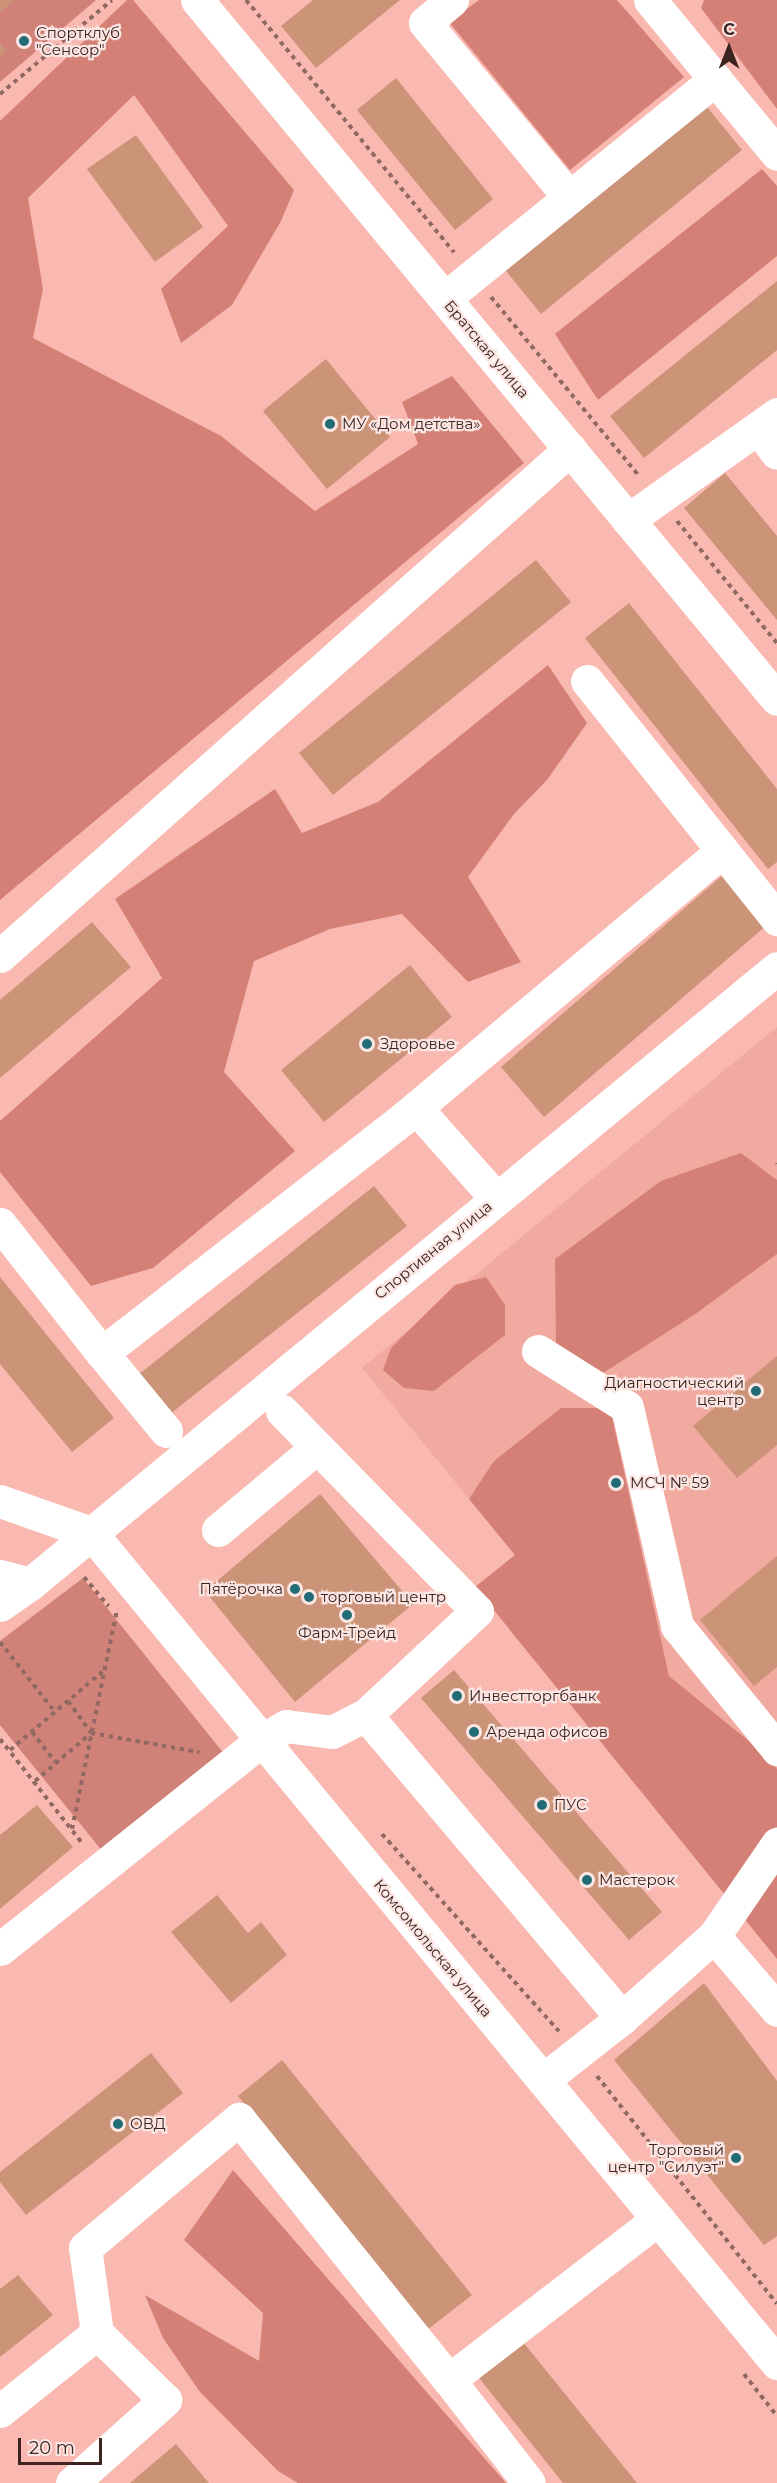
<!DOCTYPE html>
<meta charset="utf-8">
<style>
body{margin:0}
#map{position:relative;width:777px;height:2483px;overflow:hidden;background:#f9b8b0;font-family:Montserrat,sans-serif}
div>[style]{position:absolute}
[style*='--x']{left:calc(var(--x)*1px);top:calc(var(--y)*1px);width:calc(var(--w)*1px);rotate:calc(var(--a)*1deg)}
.built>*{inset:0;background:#f1aaa0}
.green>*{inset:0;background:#d08279}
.forest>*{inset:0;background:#d58076}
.building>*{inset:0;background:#cb9479}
.path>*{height:4px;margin-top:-2px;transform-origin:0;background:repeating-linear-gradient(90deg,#926862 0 4.5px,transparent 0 9px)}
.minor>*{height:33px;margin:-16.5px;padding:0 16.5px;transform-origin:16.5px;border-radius:16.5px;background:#fff}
.dots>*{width:16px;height:16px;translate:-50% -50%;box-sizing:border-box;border:3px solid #fbe6e3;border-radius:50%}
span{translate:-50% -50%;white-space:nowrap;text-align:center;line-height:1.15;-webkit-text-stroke:4.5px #fbe6e3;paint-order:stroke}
.poi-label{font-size:15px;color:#3c2421}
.left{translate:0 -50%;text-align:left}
.right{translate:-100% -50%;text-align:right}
.street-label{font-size:15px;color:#3c2421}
.north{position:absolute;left:699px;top:18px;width:60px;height:60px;-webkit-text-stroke:4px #fbe6e3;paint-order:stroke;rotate:0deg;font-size:16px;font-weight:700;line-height:24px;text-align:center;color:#3c2421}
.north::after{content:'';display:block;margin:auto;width:21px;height:27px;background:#3c2421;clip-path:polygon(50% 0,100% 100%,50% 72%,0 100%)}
.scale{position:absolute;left:18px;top:2438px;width:84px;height:27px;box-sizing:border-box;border:3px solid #3c2421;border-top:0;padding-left:8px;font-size:18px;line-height:21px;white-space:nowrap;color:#3c2421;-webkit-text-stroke:4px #fbe6e3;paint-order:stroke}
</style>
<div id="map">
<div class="built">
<div style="clip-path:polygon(777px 1027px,777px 1959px,515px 1555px,362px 1368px)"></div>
</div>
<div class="green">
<div style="clip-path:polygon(0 0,96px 0,0 82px)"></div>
<div style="clip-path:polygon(83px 1578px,225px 1755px,103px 1852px,0 1725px,0 1641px)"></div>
</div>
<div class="forest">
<div style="clip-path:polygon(127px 0,133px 0,294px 190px,281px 221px,232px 305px,181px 343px,161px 289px,228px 226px,134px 95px,28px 198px,43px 289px,33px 338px,221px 436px,315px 511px,418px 444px,402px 402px,452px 376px,524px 463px,0 900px,0 121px)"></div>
<div style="clip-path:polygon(479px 0,617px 0,684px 77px,570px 170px,449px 22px)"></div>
<div style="clip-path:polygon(704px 0,777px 0,777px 109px,701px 8px)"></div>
<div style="clip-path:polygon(762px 169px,777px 186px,777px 256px,598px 400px,555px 334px)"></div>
<div style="clip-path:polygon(548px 665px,587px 723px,547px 780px,514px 814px,468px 877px,521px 962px,468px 982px,402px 914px,330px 929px,254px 961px,224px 1072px,295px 1151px,153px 1268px,91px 1286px,0 1172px,0 1121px,162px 978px,115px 899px,275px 789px,302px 833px,378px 802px)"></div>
<div style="clip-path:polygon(741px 1153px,777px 1180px,777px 1254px,694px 1315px,603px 1373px,556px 1346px,555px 1259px,661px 1181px)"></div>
<div style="clip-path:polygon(486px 1277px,505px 1305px,505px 1335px,434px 1391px,404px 1388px,383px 1370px,391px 1348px,455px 1285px)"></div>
<div style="clip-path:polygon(561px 1408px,610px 1408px,669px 1676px,756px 1747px,777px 1769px,777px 1959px,475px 1587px,515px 1555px,469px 1499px,494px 1461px)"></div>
<div style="clip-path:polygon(233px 2170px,506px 2483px,298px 2483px,278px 2471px,200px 2392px,163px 2338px,145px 2295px,259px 2361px,263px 2313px,184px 2240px)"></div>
</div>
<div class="building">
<div style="clip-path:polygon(0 0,15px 0,0 12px)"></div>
<div style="clip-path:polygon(313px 0,400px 0,316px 68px,281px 26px)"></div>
<div style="clip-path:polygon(0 43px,6px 51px,0 56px)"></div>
<div style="clip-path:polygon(396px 78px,493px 199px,455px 230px,357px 110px)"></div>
<div style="clip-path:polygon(703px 102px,742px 150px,541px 314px,502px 266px)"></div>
<div style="clip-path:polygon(136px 135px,203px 227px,155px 262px,87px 169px)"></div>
<div style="clip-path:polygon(777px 281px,777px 350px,644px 458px,610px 416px)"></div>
<div style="clip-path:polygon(326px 359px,390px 437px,327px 489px,263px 411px)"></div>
<div style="clip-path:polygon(725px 473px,777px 536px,777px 620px,684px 508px)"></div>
<div style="clip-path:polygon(536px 560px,571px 602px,333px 795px,299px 753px)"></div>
<div style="clip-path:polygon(629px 603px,777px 789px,777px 862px,768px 869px,585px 638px)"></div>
<div style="clip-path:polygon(724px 874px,767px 925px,544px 1117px,501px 1067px)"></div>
<div style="clip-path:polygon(92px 922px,131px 967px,0 1078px,0 1000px)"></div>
<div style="clip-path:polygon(410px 965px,452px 1017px,324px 1122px,281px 1070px)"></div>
<div style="clip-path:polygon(374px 1186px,407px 1226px,170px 1414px,138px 1375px)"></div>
<div style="clip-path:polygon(0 1277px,114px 1418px,72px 1452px,0 1364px)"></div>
<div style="clip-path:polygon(777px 1356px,777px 1445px,737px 1478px,693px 1426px)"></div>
<div style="clip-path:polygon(320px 1494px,413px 1604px,295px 1702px,205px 1591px)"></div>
<div style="clip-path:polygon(777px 1556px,777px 1667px,754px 1686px,700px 1620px)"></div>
<div style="clip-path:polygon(454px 1670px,662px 1912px,629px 1940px,421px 1698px)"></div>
<div style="clip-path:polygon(37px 1805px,73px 1847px,0 1909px,0 1835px)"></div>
<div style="clip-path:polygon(217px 1895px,248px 1933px,261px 1922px,287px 1955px,231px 2003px,171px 1932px)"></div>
<div style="clip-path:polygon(704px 1983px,777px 2081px,777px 2236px,764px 2245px,614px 2060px)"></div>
<div style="clip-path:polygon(151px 2053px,183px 2093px,26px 2215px,0 2182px,0 2172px)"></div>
<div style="clip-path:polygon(282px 2060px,472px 2295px,427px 2330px,238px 2096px)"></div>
<div style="clip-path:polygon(18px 2275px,53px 2315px,0 2357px,0 2289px)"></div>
<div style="clip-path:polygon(519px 2337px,637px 2483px,563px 2483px,475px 2373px)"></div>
<div style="clip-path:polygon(176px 2444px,209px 2483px,130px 2483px,151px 2465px)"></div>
</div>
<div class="path">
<div style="--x:246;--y:0;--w:327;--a:50.5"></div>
<div style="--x:0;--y:94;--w:146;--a:-40"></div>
<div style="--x:491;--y:297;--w:232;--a:50.4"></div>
<div style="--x:677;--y:521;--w:158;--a:50.7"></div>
<div style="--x:777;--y:1163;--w:1;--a:90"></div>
<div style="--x:84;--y:1577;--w:38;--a:50"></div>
<div style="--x:0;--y:1642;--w:89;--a:51.8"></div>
<div style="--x:68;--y:1701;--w:39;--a:54"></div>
<div style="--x:91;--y:1733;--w:110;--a:10"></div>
<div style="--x:32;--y:1732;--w:39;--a:52"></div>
<div style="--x:0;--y:1739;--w:134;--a:51.7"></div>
<div style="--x:10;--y:1750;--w:121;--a:-40.3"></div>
<div style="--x:35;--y:1781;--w:72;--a:-40.5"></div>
<div style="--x:72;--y:1829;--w:225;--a:-78.4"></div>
<div style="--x:382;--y:1834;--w:265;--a:48.1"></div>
<div style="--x:597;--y:2076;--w:290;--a:51.7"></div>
<div style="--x:744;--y:2374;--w:53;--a:51.8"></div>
</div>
<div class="minor">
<div style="--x:197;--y:0;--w:908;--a:50.32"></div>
<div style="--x:452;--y:0;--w:35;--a:140"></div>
<div style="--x:425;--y:23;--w:226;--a:50.4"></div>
<div style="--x:650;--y:0;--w:102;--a:50.6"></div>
<div style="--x:445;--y:298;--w:348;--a:-39"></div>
<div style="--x:715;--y:79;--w:97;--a:50.4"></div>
<div style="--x:758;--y:428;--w:31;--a:53"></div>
<div style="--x:628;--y:520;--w:183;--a:-35.4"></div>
<div style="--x:587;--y:681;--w:305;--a:51.4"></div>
<div style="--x:0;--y:956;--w:763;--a:-41.65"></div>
<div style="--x:416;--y:1108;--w:120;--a:48.4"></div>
<div style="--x:0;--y:1224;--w:164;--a:51.7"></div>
<div style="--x:102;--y:1353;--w:384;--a:-37.9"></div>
<div style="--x:405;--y:1117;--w:414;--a:-40"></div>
<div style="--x:538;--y:1351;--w:105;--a:32.2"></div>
<div style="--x:627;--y:1407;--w:225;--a:77.1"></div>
<div style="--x:677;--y:1626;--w:159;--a:50.9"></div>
<div style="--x:102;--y:1353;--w:101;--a:50.6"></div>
<div style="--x:282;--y:1411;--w:279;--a:45.7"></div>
<div style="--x:477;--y:1611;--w:152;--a:136.9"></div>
<div style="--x:0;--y:1501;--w:96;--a:19.4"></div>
<div style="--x:91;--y:1533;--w:1077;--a:50.43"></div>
<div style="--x:218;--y:1530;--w:126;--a:-39.9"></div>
<div style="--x:0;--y:1576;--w:31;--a:15"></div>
<div style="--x:30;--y:1584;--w:968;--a:-39.51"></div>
<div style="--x:0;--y:1605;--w:37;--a:-35"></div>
<div style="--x:714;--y:1936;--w:112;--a:-55.6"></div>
<div style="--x:0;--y:1949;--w:334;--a:-38.6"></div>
<div style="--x:261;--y:1741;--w:29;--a:-31"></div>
<div style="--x:286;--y:1726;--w:46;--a:7.4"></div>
<div style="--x:332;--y:1732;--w:38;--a:-27"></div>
<div style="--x:366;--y:1715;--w:397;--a:49.8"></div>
<div style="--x:622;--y:2018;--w:100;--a:141.9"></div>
<div style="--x:622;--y:2018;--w:123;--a:-41.7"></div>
<div style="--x:714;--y:1936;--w:97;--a:49.6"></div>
<div style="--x:449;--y:2380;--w:130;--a:52.2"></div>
<div style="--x:0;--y:2411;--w:124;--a:-38.8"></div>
<div style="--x:97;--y:2333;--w:86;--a:-98"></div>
<div style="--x:85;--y:2248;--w:201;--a:-40"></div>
<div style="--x:239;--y:2119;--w:335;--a:51.2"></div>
<div style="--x:449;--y:2380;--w:264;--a:-37.6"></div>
<div style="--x:72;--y:2483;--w:125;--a:-41.7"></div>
<div style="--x:165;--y:2400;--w:95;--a:-135.4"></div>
</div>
<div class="dots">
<div style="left:24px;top:41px;background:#226c76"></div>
<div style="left:330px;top:424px;background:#226c76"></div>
<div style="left:367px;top:1044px;background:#226c76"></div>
<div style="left:756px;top:1391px;background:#226c76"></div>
<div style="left:616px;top:1483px;background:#226c76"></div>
<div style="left:295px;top:1589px;background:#226c76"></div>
<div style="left:309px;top:1597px;background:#226c76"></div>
<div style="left:347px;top:1615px;background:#226c76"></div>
<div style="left:457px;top:1696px;background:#226c76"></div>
<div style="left:474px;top:1732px;background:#226c76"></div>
<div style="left:542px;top:1805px;background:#226c76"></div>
<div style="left:587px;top:1880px;background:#226c76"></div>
<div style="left:118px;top:2124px;background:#226c76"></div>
<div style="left:736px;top:2158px;background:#226c76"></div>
</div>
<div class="poi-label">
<span class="left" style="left:36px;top:41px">Спортклуб<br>"Сенсор"</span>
<span class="left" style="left:342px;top:424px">МУ «Дом детства»</span>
<span class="left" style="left:380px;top:1044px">Здоровье</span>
<span class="right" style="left:744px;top:1391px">Диагностический<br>центр</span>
<span class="left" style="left:630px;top:1483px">МСЧ № 59</span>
<span class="right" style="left:283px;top:1589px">Пятёрочка</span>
<span class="left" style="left:321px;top:1597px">торговый центр</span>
<span style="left:347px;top:1633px">Фарм-Трейд</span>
<span class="left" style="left:469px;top:1696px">Инвестторгбанк</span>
<span class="left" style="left:486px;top:1732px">Аренда офисов</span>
<span class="left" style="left:554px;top:1805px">ПУС</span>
<span class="left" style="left:599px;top:1880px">Мастерок</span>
<span class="left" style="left:130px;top:2124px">ОВД</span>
<span class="right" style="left:724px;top:2158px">Торговый<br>центр "Силуэт"</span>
</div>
<div class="street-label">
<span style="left:487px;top:349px;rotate:50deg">Братская улица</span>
<span style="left:433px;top:1250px;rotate:-39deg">Спортивная улица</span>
<span style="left:433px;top:1948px;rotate:50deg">Комсомольская улица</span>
</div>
<div class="north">С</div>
<div class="scale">20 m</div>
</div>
